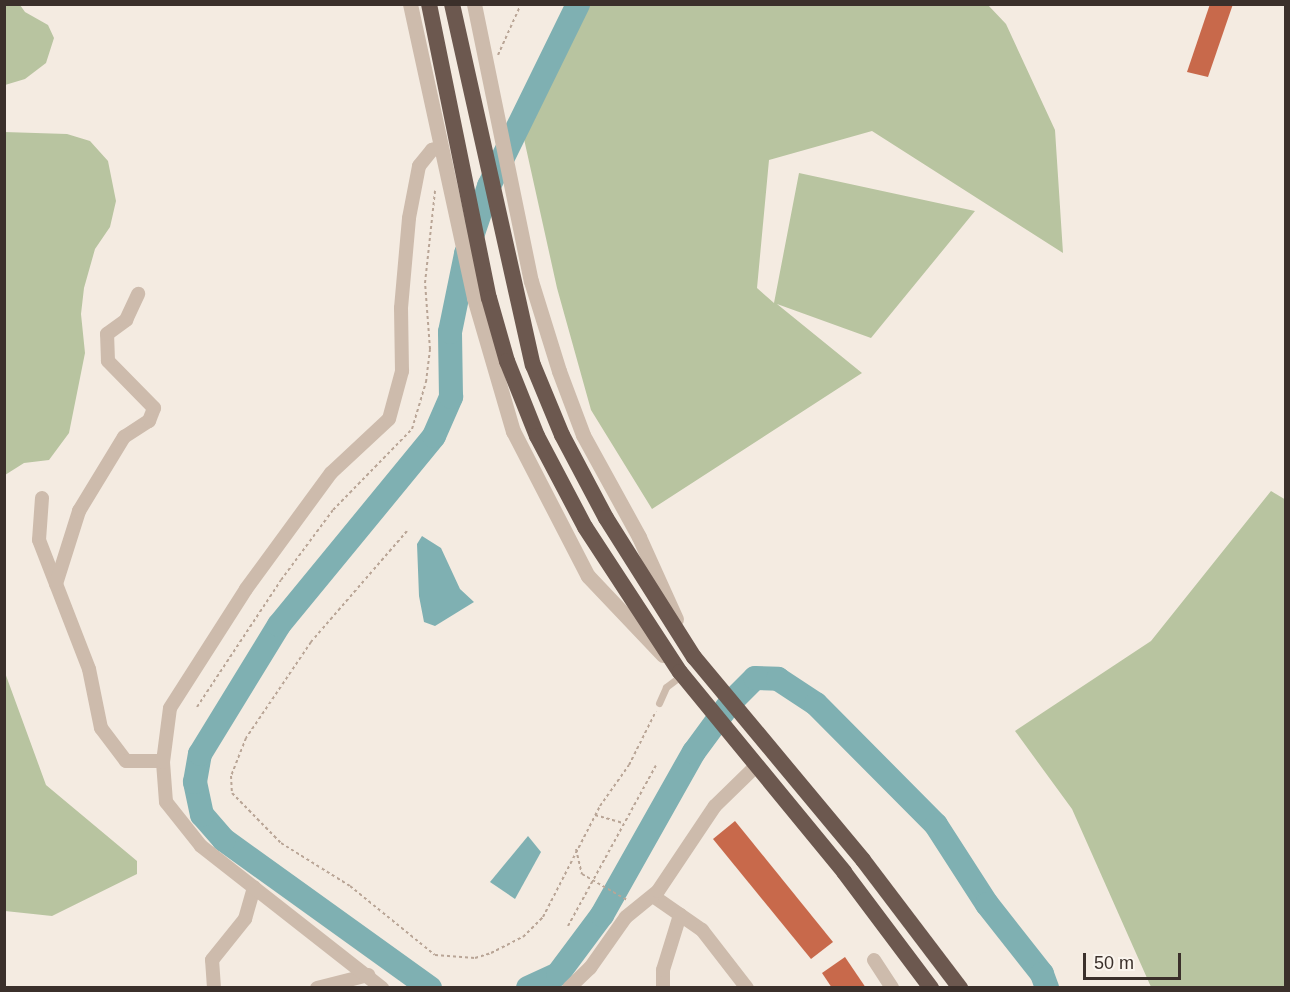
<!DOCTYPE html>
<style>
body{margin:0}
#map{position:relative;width:1290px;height:992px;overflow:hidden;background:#f4ebe1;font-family:Arial,sans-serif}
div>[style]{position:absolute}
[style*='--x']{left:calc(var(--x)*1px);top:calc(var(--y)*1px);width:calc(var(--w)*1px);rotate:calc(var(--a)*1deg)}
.green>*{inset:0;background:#b8c4a0}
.water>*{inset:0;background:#7fb0b2}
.river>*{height:24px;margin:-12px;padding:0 12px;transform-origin:12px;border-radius:12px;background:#7fb0b2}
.building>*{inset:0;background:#c8694b}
.path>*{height:2px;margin-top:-1px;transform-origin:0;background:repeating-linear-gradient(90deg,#b9a596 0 3px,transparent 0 6px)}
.service>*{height:7px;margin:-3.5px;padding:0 3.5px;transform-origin:3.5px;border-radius:3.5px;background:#cdbbac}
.minor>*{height:14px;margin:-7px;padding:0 7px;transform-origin:7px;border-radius:7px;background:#cdbbac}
.tertiary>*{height:15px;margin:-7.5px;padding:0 7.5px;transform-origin:7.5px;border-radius:7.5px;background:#cdbbac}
.trunk>*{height:16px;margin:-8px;padding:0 8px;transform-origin:8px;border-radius:8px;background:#6c584f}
span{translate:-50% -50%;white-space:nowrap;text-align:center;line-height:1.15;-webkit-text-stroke:4.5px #fbf5ee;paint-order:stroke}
.frame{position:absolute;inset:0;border:6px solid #3b302b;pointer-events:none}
.scale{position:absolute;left:1083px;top:953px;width:98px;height:27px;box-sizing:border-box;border:3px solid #3b302b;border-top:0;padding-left:8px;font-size:18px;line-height:21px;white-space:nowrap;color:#3b302b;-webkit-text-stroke:4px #fbf5ee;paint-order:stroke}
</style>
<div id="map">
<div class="green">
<div style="clip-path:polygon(5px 4px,20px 5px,25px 12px,48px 25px,54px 38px,46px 63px,25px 79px,5px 85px)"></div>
<div style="clip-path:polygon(578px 5px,988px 5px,1006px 24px,1055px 130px,1063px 253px,872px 131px,769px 160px,757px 288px,774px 303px,799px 173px,975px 211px,871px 338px,777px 304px,862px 373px,652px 509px,591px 410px,557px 288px,524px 139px,564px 27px)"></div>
<div style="clip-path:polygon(4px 132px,67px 134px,90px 141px,108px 161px,116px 201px,110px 227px,95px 249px,84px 288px,81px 314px,85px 353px,69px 433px,49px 460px,24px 463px,5px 475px)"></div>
<div style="clip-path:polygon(1271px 491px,1286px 500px,1285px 987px,1151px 987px,1072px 809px,1015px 731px,1151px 641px)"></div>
<div style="clip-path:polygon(4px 670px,46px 785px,137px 861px,137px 874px,52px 916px,5px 911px)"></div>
</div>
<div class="water">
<div style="clip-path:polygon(422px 536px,441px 548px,460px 589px,474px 602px,435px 626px,424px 622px,419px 596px,417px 544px)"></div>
<div style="clip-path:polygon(528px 836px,541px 852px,515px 899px,490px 882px)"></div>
</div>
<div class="river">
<div style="--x:430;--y:988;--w:254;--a:-144.3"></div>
<div style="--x:224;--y:840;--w:33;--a:-131"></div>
<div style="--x:202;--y:815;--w:34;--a:-102"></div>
<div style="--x:195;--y:782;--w:28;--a:-80"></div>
<div style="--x:200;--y:754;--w:151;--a:-58.5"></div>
<div style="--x:279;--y:625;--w:244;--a:-50.6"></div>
<div style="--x:434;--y:436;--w:43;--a:-66.4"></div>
<div style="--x:451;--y:397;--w:65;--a:-90.9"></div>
<div style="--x:450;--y:332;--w:80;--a:-78.4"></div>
<div style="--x:466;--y:254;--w:72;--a:-71.3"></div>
<div style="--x:489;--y:186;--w:203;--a:-63.9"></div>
<div style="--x:528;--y:988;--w:33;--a:-25"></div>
<div style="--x:558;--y:974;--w:74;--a:-53.3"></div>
<div style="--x:602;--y:915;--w:187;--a:-60.6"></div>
<div style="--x:694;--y:752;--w:61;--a:-53.7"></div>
<div style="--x:730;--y:703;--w:35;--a:-45"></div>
<div style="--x:755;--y:678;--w:23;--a:2"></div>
<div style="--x:778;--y:679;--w:45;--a:33.3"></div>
<div style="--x:816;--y:704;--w:170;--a:45.2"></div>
<div style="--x:936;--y:825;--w:94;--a:57.2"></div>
<div style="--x:987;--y:904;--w:89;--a:51.8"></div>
<div style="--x:1042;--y:974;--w:15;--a:70"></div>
</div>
<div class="building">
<div style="clip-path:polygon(1210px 4px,1233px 4px,1208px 77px,1187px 72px)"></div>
<div style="clip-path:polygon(735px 821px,833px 942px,811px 959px,713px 839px)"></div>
<div style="clip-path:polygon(845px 957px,866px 988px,832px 988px,822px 973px)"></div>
</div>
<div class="path">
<div style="--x:498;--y:55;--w:56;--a:-65.7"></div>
<div style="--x:407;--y:531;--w:147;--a:130.9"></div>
<div style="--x:311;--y:642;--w:116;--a:124.1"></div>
<div style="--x:246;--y:738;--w:41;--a:111.5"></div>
<div style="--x:231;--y:776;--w:17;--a:87"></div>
<div style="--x:232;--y:793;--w:70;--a:45.6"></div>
<div style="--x:281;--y:843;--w:81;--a:31.9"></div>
<div style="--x:350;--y:886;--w:109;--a:39.1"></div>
<div style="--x:435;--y:955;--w:40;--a:4.3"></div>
<div style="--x:475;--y:958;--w:17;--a:-17"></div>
<div style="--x:491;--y:953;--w:36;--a:-27"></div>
<div style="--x:523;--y:937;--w:28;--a:-45"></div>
<div style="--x:543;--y:917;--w:125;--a:-62.8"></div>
<div style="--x:600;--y:806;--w:50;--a:-54.7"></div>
<div style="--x:629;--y:765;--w:60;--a:-63.4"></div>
<div style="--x:197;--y:707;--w:152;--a:-56.5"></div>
<div style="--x:281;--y:580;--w:87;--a:-53.4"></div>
<div style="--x:333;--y:510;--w:113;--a:-45.7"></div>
<div style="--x:412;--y:429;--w:49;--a:-73.4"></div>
<div style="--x:426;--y:382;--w:33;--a:-83"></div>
<div style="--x:430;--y:349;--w:66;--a:-94.3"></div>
<div style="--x:425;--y:283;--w:93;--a:-83.8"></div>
<div style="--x:595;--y:815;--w:29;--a:16"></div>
<div style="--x:576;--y:849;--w:26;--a:77"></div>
<div style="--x:582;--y:874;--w:52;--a:30"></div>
<div style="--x:568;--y:926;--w:183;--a:-61.3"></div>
</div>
<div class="service">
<div style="--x:659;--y:703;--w:17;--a:-66"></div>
<div style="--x:666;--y:687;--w:20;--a:-37"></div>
</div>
<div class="minor">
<div style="--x:42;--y:498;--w:42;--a:94.1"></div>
<div style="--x:39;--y:540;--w:138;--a:68.8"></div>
<div style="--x:89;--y:669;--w:60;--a:78.5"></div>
<div style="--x:101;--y:728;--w:41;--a:52.9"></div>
<div style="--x:126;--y:761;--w:37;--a:0"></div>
<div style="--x:56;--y:584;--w:77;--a:-72.5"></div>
<div style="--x:79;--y:511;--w:87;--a:-58.7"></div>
<div style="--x:124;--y:437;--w:30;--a:-33"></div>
<div style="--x:149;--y:421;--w:14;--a:-69"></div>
<div style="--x:154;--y:408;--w:66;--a:-134.4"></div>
<div style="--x:108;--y:361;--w:27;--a:-92"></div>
<div style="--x:107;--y:334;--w:24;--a:-36"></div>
<div style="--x:126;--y:320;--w:29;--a:-65"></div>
<div style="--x:653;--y:896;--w:60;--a:34.8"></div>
<div style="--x:702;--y:930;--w:73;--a:52.2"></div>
<div style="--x:874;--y:960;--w:33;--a:57"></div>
<div style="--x:214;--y:988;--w:28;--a:-94"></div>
<div style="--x:212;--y:960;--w:53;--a:-51.2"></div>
<div style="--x:245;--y:919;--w:33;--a:-74"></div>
<div style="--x:317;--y:988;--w:53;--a:-14.3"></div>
<div style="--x:382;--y:988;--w:230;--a:-141.9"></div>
<div style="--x:201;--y:846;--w:56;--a:-128.5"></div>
<div style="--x:166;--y:802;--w:40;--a:-94.3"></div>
<div style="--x:163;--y:762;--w:54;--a:-82.6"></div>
<div style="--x:170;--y:708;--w:141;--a:-57.4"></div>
<div style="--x:246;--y:589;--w:144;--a:-53.8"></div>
<div style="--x:331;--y:473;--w:79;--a:-43"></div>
<div style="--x:389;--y:419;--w:50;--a:-74.8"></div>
<div style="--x:402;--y:371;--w:63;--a:-90.9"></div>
<div style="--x:401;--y:308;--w:90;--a:-84.9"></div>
<div style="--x:409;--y:218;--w:53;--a:-79.1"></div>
<div style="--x:419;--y:166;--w:21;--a:-51"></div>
<div style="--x:432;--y:150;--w:7;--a:-16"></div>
<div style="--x:569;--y:988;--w:29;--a:-44"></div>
<div style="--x:590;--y:968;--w:62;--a:-54.8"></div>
<div style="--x:626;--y:917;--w:41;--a:-39.1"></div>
<div style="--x:658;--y:891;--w:102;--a:-56.2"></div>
<div style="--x:715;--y:806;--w:56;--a:-44.3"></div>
<div style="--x:663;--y:988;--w:18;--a:-90"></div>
<div style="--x:663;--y:970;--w:58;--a:-72.8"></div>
</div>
<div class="tertiary">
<div style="--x:410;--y:4;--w:301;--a:77.7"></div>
<div style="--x:474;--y:298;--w:139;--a:73.7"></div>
<div style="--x:513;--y:431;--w:163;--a:62.7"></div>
<div style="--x:588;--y:576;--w:109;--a:46.5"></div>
<div style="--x:474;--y:4;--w:283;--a:78.4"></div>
<div style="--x:531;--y:281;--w:94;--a:72.7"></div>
<div style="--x:559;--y:371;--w:68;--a:69.4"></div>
<div style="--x:583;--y:435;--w:116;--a:61.2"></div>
<div style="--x:639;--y:537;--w:90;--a:65.7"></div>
</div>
<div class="trunk">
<div style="--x:429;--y:4;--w:300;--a:78.5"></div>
<div style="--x:489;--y:298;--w:66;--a:74.1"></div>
<div style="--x:507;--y:361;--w:81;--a:68.2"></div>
<div style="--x:537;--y:436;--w:103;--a:62.2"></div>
<div style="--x:585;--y:527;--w:173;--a:56.8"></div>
<div style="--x:680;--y:672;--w:259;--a:50.6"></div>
<div style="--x:844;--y:872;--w:145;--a:53.1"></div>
<div style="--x:452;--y:4;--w:370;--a:77.4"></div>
<div style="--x:533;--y:365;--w:76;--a:67.5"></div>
<div style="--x:562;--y:435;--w:94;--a:62.1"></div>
<div style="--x:606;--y:518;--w:165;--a:57.7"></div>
<div style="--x:694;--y:657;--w:264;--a:50.2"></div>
<div style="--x:863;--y:860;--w:161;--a:52.8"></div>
</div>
<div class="frame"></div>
<div class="scale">50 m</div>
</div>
